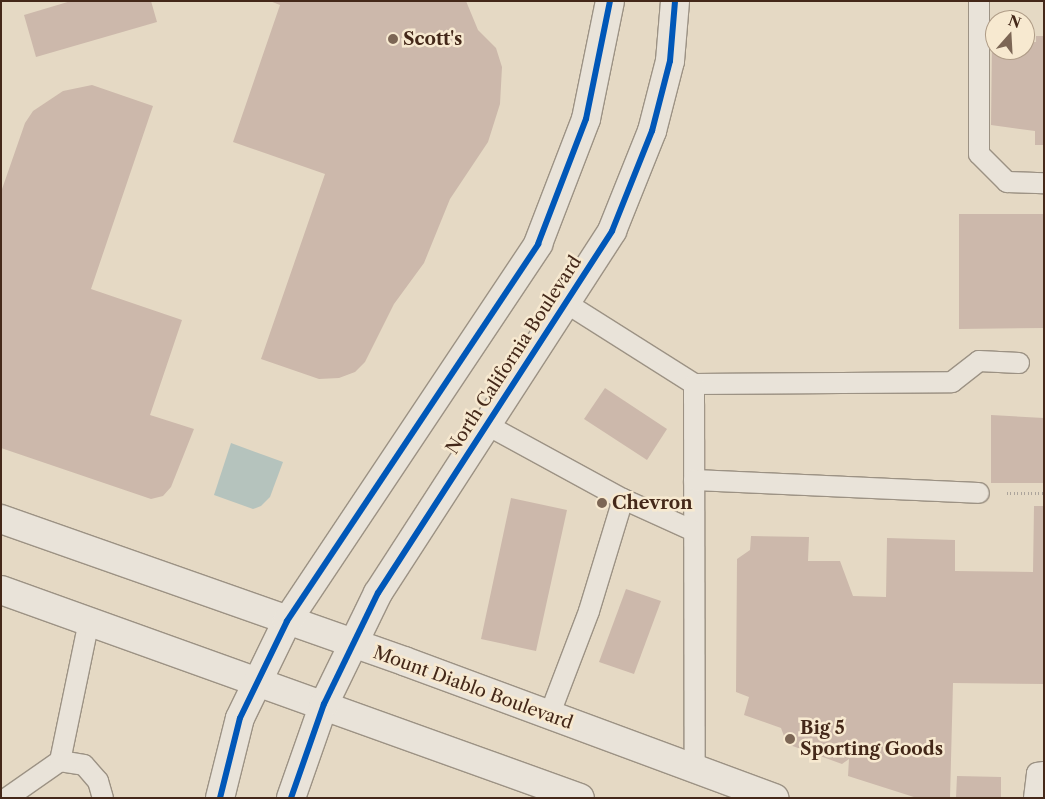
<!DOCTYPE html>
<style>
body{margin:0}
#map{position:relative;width:1045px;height:799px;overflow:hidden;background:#e5d9c4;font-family:"Libre Caslon Text",serif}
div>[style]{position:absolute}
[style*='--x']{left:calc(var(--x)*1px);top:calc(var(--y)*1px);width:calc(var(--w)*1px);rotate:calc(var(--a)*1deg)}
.water>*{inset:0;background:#b5c3bd}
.building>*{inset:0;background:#ccb8ab}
.path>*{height:3px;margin-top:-1.5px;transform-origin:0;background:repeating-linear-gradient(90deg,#aca49b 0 1px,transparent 0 3.5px)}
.roads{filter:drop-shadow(1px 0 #9c9284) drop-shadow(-1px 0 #9c9284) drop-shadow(0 1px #9c9284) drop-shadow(0 -1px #9c9284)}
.lane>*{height:20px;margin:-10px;padding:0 10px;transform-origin:10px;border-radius:10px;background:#e9e3d9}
.secondary>*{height:28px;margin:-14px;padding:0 14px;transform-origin:14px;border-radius:14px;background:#e9e3d9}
.cycleway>*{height:6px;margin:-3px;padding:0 3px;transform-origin:3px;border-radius:3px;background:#0057b8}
.dots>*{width:14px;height:14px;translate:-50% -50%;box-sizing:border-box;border:2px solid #f7e9d0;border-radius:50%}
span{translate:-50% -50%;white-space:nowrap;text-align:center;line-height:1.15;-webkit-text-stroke:5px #f7e9d0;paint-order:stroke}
.poi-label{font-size:18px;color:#442819;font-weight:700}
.left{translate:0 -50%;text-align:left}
.street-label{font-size:18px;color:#442819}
.frame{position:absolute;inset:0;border:2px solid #442819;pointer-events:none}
.north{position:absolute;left:985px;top:10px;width:50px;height:50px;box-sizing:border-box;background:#f7e9d0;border:1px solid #af9c87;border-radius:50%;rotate:19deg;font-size:14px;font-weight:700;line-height:20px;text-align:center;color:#442819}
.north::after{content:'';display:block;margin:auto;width:18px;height:22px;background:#7c6655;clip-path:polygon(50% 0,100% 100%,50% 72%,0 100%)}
</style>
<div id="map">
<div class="water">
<div style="clip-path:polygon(231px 443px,283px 462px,270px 497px,261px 506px,253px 509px,214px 495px)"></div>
</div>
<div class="building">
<div style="clip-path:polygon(71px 1px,151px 1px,157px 22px,36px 57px,24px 15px)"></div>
<div style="clip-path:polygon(270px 1px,466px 1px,478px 30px,496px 48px,502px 67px,500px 104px,488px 142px,450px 199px,424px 263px,394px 304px,365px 362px,355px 372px,339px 378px,319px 379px,261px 359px,325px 174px,233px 142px,280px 5px)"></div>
<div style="clip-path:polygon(1036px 36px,1044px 36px,1044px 145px,1035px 145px,1035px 131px,991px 125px,992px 42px,995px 42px,995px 50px,1025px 50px,1025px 42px,1036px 42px)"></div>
<div style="clip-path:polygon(92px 85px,153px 106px,91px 289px,182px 320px,150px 415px,194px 429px,171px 487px,163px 496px,151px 499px,1px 448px,1px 192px,25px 123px,33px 111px,63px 91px)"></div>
<div style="clip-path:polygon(959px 214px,1044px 214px,1044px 328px,959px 329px)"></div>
<div style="clip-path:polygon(605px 388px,667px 429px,647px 460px,584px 419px)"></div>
<div style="clip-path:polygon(991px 415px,1044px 418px,1044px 483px,991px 483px)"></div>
<div style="clip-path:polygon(511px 498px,567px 510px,536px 651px,481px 639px)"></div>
<div style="clip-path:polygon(1034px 506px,1044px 506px,1044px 684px,953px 683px,950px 798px,917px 798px,848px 776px,849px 759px,842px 764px,787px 744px,781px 728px,744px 715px,749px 697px,736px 692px,737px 559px,750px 550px,751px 536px,809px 537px,808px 561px,840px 561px,853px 596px,886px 597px,887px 538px,955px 540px,955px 571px,1033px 572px)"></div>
<div style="clip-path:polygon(626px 589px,661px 601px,634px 674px,599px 662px)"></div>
<div style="clip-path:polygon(957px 776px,1001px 777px,1001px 798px,956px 798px)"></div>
</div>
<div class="path">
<div style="--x:1007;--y:493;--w:37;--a:0"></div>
</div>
<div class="roads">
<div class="lane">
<div style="--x:979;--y:1;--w:153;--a:90"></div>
<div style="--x:979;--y:154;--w:40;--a:45"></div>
<div style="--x:1007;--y:182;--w:37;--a:2"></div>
<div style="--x:566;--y:303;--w:151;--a:32.3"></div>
<div style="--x:694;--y:384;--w:258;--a:-0.4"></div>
<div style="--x:952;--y:382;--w:34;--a:-38"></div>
<div style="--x:979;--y:361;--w:40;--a:2.9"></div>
<div style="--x:694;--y:384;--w:384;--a:89.9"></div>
<div style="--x:487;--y:425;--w:155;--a:28.6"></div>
<div style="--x:623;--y:499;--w:78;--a:24.3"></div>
<div style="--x:694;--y:480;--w:285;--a:2.6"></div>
<div style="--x:549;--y:716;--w:112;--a:-69.1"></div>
<div style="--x:589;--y:611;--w:117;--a:-73.1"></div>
<div style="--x:60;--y:761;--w:143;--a:-78.3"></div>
<div style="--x:7;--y:798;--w:65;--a:-34.9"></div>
<div style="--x:60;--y:761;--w:24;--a:9"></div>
<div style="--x:84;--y:765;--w:21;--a:49"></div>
<div style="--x:98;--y:781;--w:18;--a:74"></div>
<div style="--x:1034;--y:798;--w:25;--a:-83"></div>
<div style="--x:1037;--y:773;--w:7;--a:-8"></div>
</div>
<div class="secondary">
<div style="--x:1;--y:519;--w:427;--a:19.4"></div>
<div style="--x:404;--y:661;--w:395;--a:20.3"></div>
<div style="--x:1;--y:590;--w:615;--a:19.76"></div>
<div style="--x:220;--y:798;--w:82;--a:-76"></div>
<div style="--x:240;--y:718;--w:108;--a:-64.1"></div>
<div style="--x:287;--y:621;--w:453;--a:-56.3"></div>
<div style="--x:538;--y:244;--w:134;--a:-69"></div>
<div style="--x:586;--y:119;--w:120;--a:-78.5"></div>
<div style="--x:291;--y:798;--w:100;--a:-70.7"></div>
<div style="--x:324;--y:704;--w:123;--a:-64.1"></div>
<div style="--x:378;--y:593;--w:431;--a:-57.1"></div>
<div style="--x:612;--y:231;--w:108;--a:-68.2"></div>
<div style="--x:652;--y:131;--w:72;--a:-75.6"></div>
<div style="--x:670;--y:61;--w:60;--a:-85.2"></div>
</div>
</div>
<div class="cycleway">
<div style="--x:220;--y:798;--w:82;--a:-76"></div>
<div style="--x:240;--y:718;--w:108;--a:-64.1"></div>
<div style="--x:287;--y:621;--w:453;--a:-56.3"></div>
<div style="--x:538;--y:244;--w:134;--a:-69"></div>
<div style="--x:586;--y:119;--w:120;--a:-78.5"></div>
<div style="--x:291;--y:798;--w:100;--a:-70.7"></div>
<div style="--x:324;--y:704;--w:123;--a:-64.1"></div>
<div style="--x:378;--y:593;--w:431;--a:-57.1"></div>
<div style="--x:612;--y:231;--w:108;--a:-68.2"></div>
<div style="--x:652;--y:131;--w:72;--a:-75.6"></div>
<div style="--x:670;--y:61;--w:60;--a:-85.2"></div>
</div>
<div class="dots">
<div style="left:393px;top:39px;background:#7c6655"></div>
<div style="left:602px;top:503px;background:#7c6655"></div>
<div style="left:790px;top:739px;background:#7c6655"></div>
</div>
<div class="poi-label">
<span class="left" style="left:403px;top:39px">Scott's</span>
<span class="left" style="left:612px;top:503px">Chevron</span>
<span class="left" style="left:800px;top:739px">Big 5<br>Sporting Goods</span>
</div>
<div class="street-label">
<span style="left:514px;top:355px;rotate:-57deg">North California Boulevard</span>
<span style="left:473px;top:688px;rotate:20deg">Mount Diablo Boulevard</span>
</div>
<div class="frame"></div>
<div class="north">N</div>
</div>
